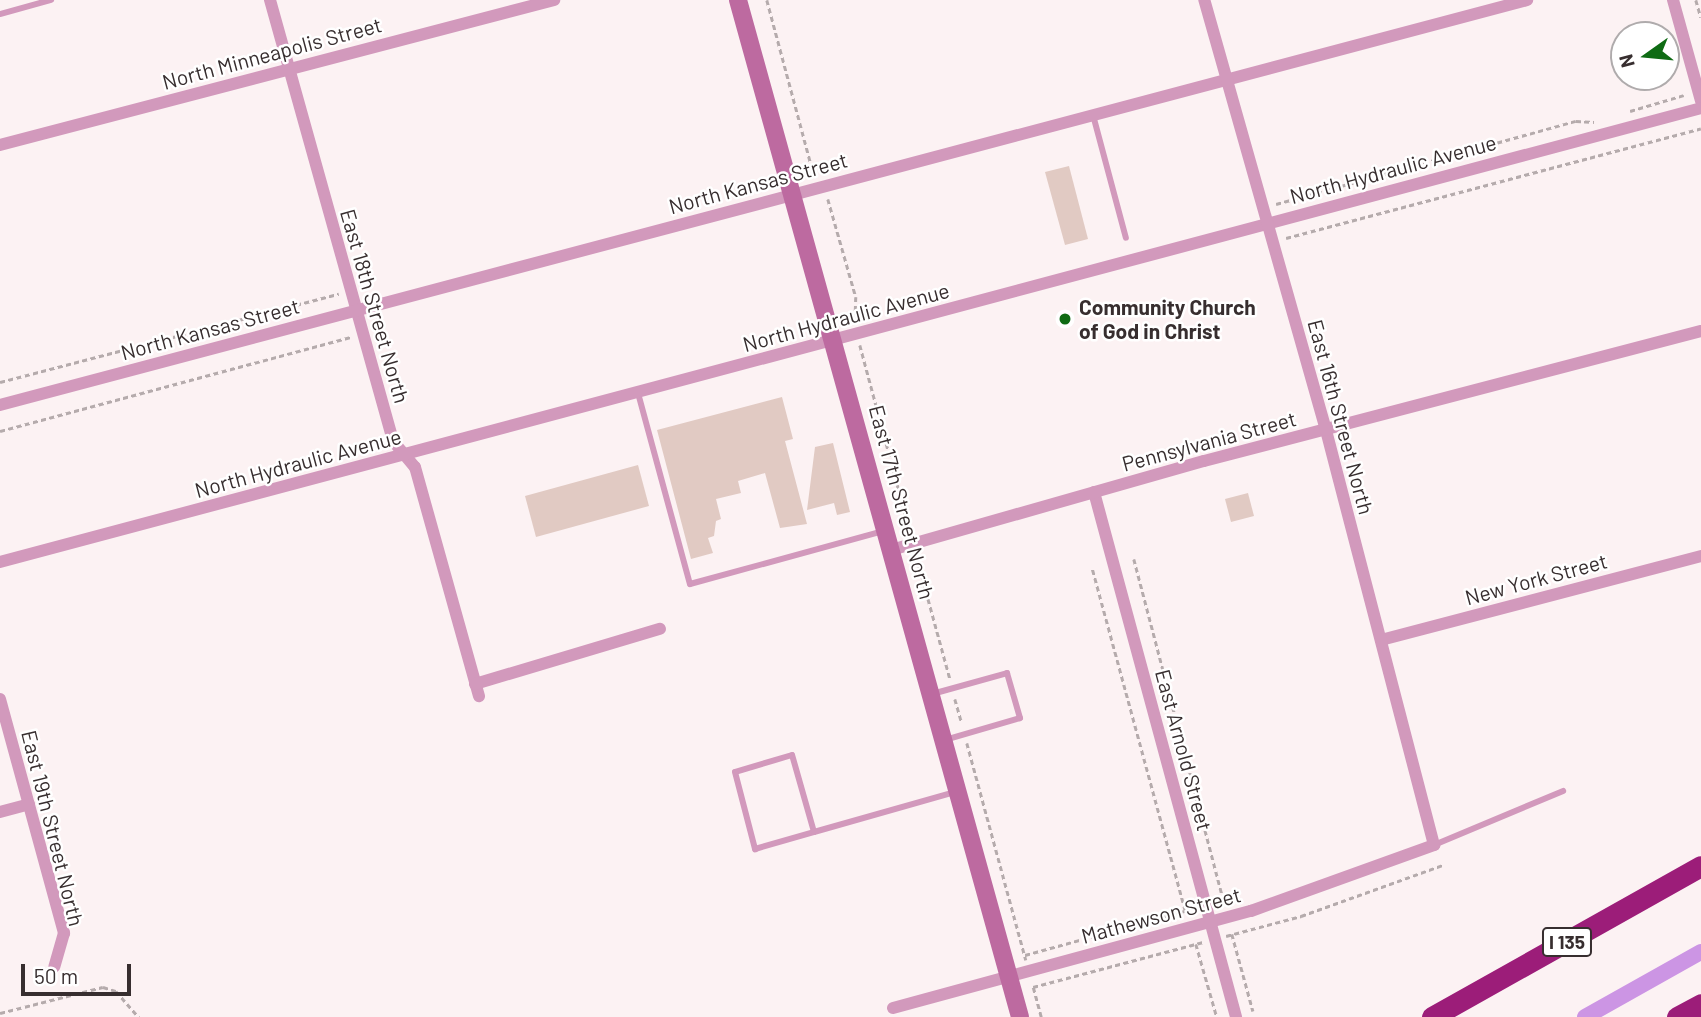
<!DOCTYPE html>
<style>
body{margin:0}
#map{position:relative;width:1701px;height:1017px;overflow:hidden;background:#fcf2f3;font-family:Barlow,sans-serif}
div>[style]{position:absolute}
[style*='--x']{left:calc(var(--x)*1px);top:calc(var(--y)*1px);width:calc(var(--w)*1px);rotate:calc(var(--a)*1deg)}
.canal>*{height:16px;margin:-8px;padding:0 8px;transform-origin:8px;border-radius:8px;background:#cc95e4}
.building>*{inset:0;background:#e1cac3}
.path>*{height:2.5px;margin-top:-1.25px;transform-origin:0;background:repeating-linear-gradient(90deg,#b5abac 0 5px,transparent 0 8.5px)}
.lane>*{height:6px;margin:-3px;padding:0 3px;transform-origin:3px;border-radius:3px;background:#d299bc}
.street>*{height:12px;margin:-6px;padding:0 6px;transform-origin:6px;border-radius:6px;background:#d299bc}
.secondary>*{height:18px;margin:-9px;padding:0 9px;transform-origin:9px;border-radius:9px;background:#bd6aa0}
.highway>*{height:21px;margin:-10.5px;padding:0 10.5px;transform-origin:10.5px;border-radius:10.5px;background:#9c1d79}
.dots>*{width:19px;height:19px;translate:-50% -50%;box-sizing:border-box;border:4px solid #fff;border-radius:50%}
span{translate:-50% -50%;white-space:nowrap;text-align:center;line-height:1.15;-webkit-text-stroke:5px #fff;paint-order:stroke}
.shield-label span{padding:2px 5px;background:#fff;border:2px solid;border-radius:5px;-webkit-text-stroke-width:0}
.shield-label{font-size:19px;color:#372e2f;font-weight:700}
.street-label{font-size:21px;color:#372e2f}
.poi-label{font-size:21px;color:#372e2f;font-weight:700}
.left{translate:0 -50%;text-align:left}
.north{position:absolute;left:1610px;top:21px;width:70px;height:70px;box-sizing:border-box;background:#fff;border:2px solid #afabac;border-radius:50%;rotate:255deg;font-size:19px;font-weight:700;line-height:28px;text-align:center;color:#372e2f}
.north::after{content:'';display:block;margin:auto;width:24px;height:32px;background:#0f6b14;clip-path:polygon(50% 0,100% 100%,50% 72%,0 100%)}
.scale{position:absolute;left:21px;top:964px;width:110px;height:32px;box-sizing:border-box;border:4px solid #372e2f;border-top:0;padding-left:9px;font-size:21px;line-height:24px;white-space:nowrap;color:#372e2f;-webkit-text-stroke:5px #fff;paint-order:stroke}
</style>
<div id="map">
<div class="canal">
<div style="--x:1585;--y:1017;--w:133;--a:-29.3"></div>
</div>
<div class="building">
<div style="clip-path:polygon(1069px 166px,1088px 239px,1065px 245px,1045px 172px)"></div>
<div style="clip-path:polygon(782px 397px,793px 439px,785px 441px,807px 524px,780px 528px,765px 473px,738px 481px,741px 493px,716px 499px,721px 519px,716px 521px,714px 536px,708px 538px,713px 553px,691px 559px,657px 430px)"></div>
<div style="clip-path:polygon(833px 443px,850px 512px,837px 515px,834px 503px,807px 510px,815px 447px)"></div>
<div style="clip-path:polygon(638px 465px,649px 506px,536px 537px,525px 496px)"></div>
<div style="clip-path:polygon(1248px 493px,1254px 516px,1231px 522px,1225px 499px)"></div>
</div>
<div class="path">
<div style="--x:767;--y:0;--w:182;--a:75"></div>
<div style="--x:1696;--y:0;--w:18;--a:74"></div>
<div style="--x:1630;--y:111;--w:56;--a:-16.5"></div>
<div style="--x:828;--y:199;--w:102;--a:74.1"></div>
<div style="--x:856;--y:297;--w:24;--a:92"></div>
<div style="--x:1276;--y:204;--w:311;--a:-15.5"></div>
<div style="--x:1576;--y:121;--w:18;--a:3"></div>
<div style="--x:1286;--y:238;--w:429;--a:-14.8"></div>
<div style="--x:860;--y:345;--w:193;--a:75"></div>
<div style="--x:0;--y:382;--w:350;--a:-14.6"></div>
<div style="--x:0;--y:431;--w:364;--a:-15"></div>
<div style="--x:917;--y:558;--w:125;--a:74.7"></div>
<div style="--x:1134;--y:559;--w:355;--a:75.3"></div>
<div style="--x:1224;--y:902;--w:5;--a:169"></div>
<div style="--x:955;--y:699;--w:25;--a:74"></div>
<div style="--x:967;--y:743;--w:225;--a:74.8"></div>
<div style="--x:1232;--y:934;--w:80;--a:74.7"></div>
<div style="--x:1226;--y:936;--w:78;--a:-14.9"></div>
<div style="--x:1301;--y:916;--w:151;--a:-19.8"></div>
<div style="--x:1196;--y:944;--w:76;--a:74"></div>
<div style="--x:1025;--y:955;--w:166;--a:-15.4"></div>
<div style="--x:1185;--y:911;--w:355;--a:-105.2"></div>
<div style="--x:0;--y:1013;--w:106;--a:-14.2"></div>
<div style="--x:103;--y:987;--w:14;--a:17"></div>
<div style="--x:116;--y:991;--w:35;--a:49"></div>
<div style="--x:1041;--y:1017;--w:31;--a:-105"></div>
<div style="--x:1033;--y:987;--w:176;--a:-14.8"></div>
</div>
<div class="lane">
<div style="--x:0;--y:14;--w:53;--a:-15.4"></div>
<div style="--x:1093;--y:115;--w:127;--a:75"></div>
<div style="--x:638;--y:393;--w:198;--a:74.8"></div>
<div style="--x:690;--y:584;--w:201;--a:-15.3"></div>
<div style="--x:932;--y:694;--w:78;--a:-15.6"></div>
<div style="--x:1007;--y:673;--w:47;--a:73.9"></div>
<div style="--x:1020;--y:718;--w:78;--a:163.7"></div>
<div style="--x:814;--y:832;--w:80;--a:-105.9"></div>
<div style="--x:792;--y:755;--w:59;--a:163.4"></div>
<div style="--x:735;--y:772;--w:80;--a:75.4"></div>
<div style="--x:755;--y:849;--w:61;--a:-16.1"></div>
<div style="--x:814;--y:832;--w:147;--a:-15.8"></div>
<div style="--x:1434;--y:845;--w:140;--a:-22.7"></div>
</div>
<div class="street">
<div style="--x:270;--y:0;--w:458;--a:74.4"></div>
<div style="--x:393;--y:441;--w:34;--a:50"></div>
<div style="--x:415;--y:467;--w:238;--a:74.4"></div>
<div style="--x:1673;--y:0;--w:105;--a:74.5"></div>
<div style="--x:0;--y:145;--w:573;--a:-14.67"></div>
<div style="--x:0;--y:405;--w:1580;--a:-14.85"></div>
<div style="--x:1094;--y:492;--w:544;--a:74.86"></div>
<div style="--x:891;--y:550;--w:325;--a:-15.9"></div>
<div style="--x:1204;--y:461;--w:514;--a:-14.66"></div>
<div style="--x:0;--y:562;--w:1761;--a:-14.94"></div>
<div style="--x:1381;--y:640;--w:331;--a:-14.7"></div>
<div style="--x:475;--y:684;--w:193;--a:-16.6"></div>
<div style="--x:0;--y:699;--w:243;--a:74.7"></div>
<div style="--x:64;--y:933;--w:35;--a:106"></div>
<div style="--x:0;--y:812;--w:30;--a:-15"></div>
<div style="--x:893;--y:1008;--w:371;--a:-15.2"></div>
<div style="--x:1251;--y:911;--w:195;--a:-19.8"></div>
<div style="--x:1434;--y:845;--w:429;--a:-104.6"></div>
<div style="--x:1326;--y:430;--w:447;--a:-105.8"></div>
</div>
<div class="secondary">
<div style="--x:738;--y:0;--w:1055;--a:74.5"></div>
</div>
<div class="highway">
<div style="--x:1432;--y:1017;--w:308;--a:-29.3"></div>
<div style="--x:1677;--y:1017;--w:27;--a:-28"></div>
</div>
<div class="dots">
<div style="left:1065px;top:319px;background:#0f6b14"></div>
</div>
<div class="shield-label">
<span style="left:1567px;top:942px">I 135</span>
</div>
<div class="street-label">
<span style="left:272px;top:53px;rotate:-15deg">North Minneapolis Street</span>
<span style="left:1393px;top:169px;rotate:-15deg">North Hydraulic Avenue</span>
<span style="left:758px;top:183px;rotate:-15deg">North Kansas Street</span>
<span style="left:375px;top:306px;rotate:74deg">East 18th Street North</span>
<span style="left:846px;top:317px;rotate:-15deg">North Hydraulic Avenue</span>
<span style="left:210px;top:329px;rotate:-15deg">North Kansas Street</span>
<span style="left:1341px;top:417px;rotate:75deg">East 16th Street North</span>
<span style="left:1209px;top:441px;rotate:-15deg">Pennsylvania Street</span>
<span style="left:298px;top:463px;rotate:-15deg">North Hydraulic Avenue</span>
<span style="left:902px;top:502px;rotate:75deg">East 17th Street North</span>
<span style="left:1536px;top:579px;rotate:-15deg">New York Street</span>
<span style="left:1184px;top:750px;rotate:75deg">East Arnold Street</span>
<span style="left:53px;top:828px;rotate:76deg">East 19th Street North</span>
<span style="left:1161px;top:915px;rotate:-15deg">Mathewson Street</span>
</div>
<div class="poi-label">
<span class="left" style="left:1079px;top:319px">Community Church<br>of God in Christ</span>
</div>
<div class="north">N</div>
<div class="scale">50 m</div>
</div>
